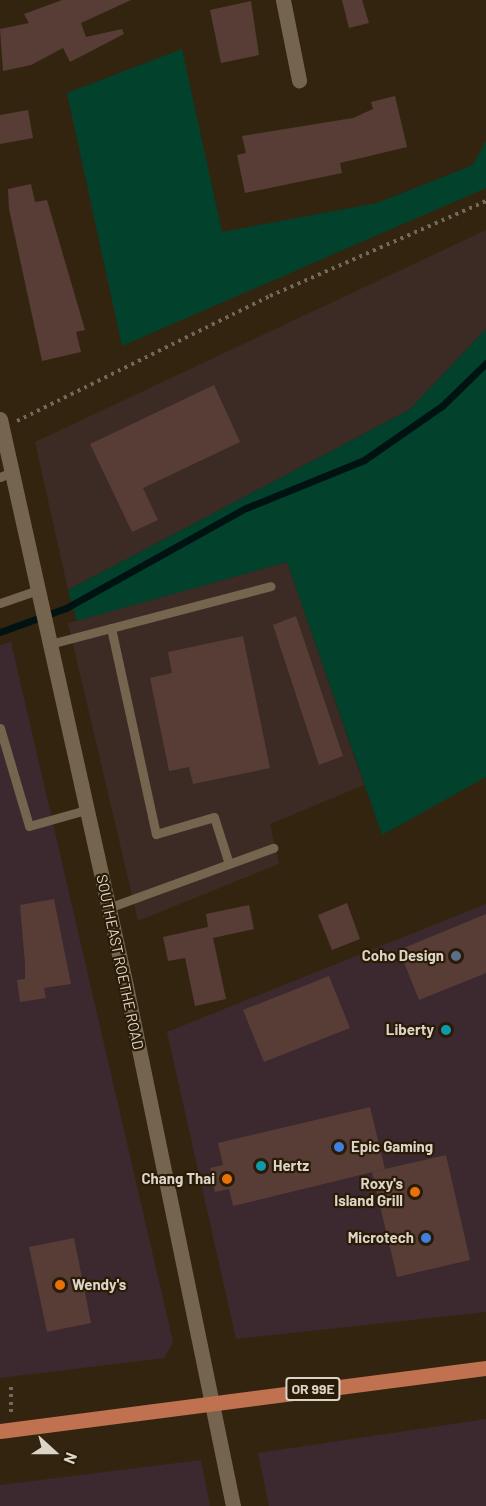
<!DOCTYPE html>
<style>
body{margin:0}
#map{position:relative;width:486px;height:1506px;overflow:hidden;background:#332410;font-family:Barlow,sans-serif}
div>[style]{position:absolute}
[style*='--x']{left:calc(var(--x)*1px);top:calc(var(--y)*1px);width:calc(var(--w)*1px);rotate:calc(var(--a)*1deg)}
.commercial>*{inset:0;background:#3b292f}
.industrial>*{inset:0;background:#3c2a24}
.green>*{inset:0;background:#02412c}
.stream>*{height:7px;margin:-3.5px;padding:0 3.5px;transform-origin:3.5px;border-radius:3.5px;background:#011213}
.building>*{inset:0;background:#573d36}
.path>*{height:4px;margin-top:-2px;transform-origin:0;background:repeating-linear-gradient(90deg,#756857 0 3px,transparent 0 7.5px)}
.lane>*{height:9px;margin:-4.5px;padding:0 4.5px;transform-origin:4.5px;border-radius:4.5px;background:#75654f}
.street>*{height:15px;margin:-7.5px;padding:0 7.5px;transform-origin:7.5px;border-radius:7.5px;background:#75654f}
.secondary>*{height:15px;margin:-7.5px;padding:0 7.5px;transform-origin:7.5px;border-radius:7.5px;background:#75654f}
.primary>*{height:15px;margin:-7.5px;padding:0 7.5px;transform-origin:7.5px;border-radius:7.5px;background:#c07250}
.dots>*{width:16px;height:16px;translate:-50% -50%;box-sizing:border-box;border:3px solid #291b06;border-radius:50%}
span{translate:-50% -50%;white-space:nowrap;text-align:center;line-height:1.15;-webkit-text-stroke:4.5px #291b06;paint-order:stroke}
.shield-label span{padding:2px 4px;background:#291b06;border:2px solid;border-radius:4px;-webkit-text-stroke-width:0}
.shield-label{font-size:14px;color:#ddd4c8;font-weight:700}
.poi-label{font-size:15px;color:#ddd4c8;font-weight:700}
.right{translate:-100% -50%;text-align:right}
.left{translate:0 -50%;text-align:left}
.street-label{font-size:15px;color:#ddd4c8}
.north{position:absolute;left:24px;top:1422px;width:60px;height:60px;-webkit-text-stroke:4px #291b06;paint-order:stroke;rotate:111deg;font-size:16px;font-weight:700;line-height:24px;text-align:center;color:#ddd4c8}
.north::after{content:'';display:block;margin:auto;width:21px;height:27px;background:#ddd4c8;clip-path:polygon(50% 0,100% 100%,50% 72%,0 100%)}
</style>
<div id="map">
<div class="commercial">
<div style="clip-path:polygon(11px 642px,173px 1342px,164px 1358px,0 1378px,0 645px)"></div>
<div style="clip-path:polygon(486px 904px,486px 1312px,236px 1339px,167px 1032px)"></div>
<div style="clip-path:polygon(486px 1419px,486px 1506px,269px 1506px,258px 1453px)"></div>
<div style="clip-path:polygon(201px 1460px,210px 1506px,0 1506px,0 1485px)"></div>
</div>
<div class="industrial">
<div style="clip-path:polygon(486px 230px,486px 329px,409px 410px,68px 590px,35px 442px)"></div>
<div style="clip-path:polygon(287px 562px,364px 785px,270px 824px,279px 864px,138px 921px,68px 623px)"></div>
</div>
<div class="green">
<div style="clip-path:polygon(182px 49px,222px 232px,377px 203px,473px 165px,486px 140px,486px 188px,122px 346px,67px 93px)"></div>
<div style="clip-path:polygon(486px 329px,486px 777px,382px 835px,287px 562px,77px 621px,68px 590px,409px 410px)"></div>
</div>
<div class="stream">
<div style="--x:0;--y:632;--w:70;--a:-20"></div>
<div style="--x:66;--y:608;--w:206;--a:-29.1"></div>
<div style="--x:246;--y:508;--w:127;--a:-22.1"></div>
<div style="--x:364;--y:460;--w:95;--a:-34.7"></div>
<div style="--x:442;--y:406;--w:62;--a:-44.3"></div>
</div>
<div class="building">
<div style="clip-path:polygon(62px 0,131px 0,81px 23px,86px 37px,122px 29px,124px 34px,70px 62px,63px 48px,31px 65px,3px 71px,0 29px,29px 23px,24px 14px)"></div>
<div style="clip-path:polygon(342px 0,362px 0,369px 23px,349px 28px)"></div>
<div style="clip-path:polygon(251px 1px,259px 55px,221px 63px,210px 10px)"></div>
<div style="clip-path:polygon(395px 96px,407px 147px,340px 163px,342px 173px,245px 193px,237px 155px,246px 153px,242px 136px,353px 118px,373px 109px,371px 102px)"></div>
<div style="clip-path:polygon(28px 110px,33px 138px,0 144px,0 115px)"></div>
<div style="clip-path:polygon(31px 184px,35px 202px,47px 200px,85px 330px,76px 332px,81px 352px,42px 361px,9px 209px,8px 189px)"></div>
<div style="clip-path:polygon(214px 385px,240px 442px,143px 488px,158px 520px,132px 532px,90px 444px)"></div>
<div style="clip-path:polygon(296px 616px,343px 756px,319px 765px,273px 625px)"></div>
<div style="clip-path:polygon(243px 636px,270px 768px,193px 784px,189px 767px,169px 771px,150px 678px,172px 673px,168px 652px)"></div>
<div style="clip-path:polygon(54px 899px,71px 984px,44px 988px,46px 998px,20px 1002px,17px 980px,25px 979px,25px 964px,20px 905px)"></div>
<div style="clip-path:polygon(347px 903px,360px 939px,332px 950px,318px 915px)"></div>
<div style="clip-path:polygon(249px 905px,254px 929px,213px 938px,226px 999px,195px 1006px,185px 958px,168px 961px,163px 937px,208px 927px,206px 914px)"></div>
<div style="clip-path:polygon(486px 914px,486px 973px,419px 1000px,399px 950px)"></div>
<div style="clip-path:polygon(329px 976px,350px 1028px,264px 1062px,243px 1010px)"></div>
<div style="clip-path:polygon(370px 1107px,385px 1169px,233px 1206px,229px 1189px,215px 1192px,210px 1168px,223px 1165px,218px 1143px)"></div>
<div style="clip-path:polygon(446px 1155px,470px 1260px,397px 1277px,372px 1172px)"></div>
<div style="clip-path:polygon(74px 1238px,91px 1323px,47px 1332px,29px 1247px)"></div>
</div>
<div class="path">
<div style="--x:17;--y:421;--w:282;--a:-26.3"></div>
<div style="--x:270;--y:296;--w:236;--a:-23.7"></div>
<div style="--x:11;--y:1412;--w:29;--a:-90"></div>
</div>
<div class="lane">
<div style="--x:0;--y:477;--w:13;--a:-23"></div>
<div style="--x:0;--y:603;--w:40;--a:-18.9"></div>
<div style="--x:111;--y:628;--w:211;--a:77.7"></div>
<div style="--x:156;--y:834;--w:60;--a:-16.3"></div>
<div style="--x:214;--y:817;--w:49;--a:72.3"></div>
<div style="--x:50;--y:644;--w:228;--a:-14.7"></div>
<div style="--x:0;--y:728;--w:102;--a:73.5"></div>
<div style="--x:29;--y:826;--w:59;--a:-15.7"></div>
<div style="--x:108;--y:908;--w:176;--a:-20"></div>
</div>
<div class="street">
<div style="--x:283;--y:0;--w:82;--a:78.7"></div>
</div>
<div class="secondary">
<div style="--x:0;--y:419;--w:581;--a:77.47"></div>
<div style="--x:126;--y:986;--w:531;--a:78.37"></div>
</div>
<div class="primary">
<div style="--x:0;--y:1431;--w:490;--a:-7.4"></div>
</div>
<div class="dots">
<div style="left:456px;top:956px;background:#5c6f8a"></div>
<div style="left:446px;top:1030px;background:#0f9aa8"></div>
<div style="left:339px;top:1147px;background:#3f7fe0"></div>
<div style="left:261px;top:1166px;background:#0f9aa8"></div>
<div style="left:227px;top:1179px;background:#e8710a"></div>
<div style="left:415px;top:1192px;background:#e8710a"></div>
<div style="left:426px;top:1238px;background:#3f7fe0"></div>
<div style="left:60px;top:1285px;background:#e8710a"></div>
</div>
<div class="shield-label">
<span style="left:313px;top:1389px">OR 99E</span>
</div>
<div class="poi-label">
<span class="right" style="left:444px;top:956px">Coho Design</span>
<span class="right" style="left:434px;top:1030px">Liberty</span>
<span class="left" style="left:351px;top:1147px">Epic Gaming</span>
<span class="left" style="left:273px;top:1166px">Hertz</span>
<span class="right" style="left:215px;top:1179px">Chang Thai</span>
<span class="right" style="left:403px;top:1192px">Roxy's<br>Island Grill</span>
<span class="right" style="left:414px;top:1238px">Microtech</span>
<span class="left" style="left:72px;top:1285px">Wendy's</span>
</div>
<div class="street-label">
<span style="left:120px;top:962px;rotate:78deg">SOUTHEAST ROETHE ROAD</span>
</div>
<div class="north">N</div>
</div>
